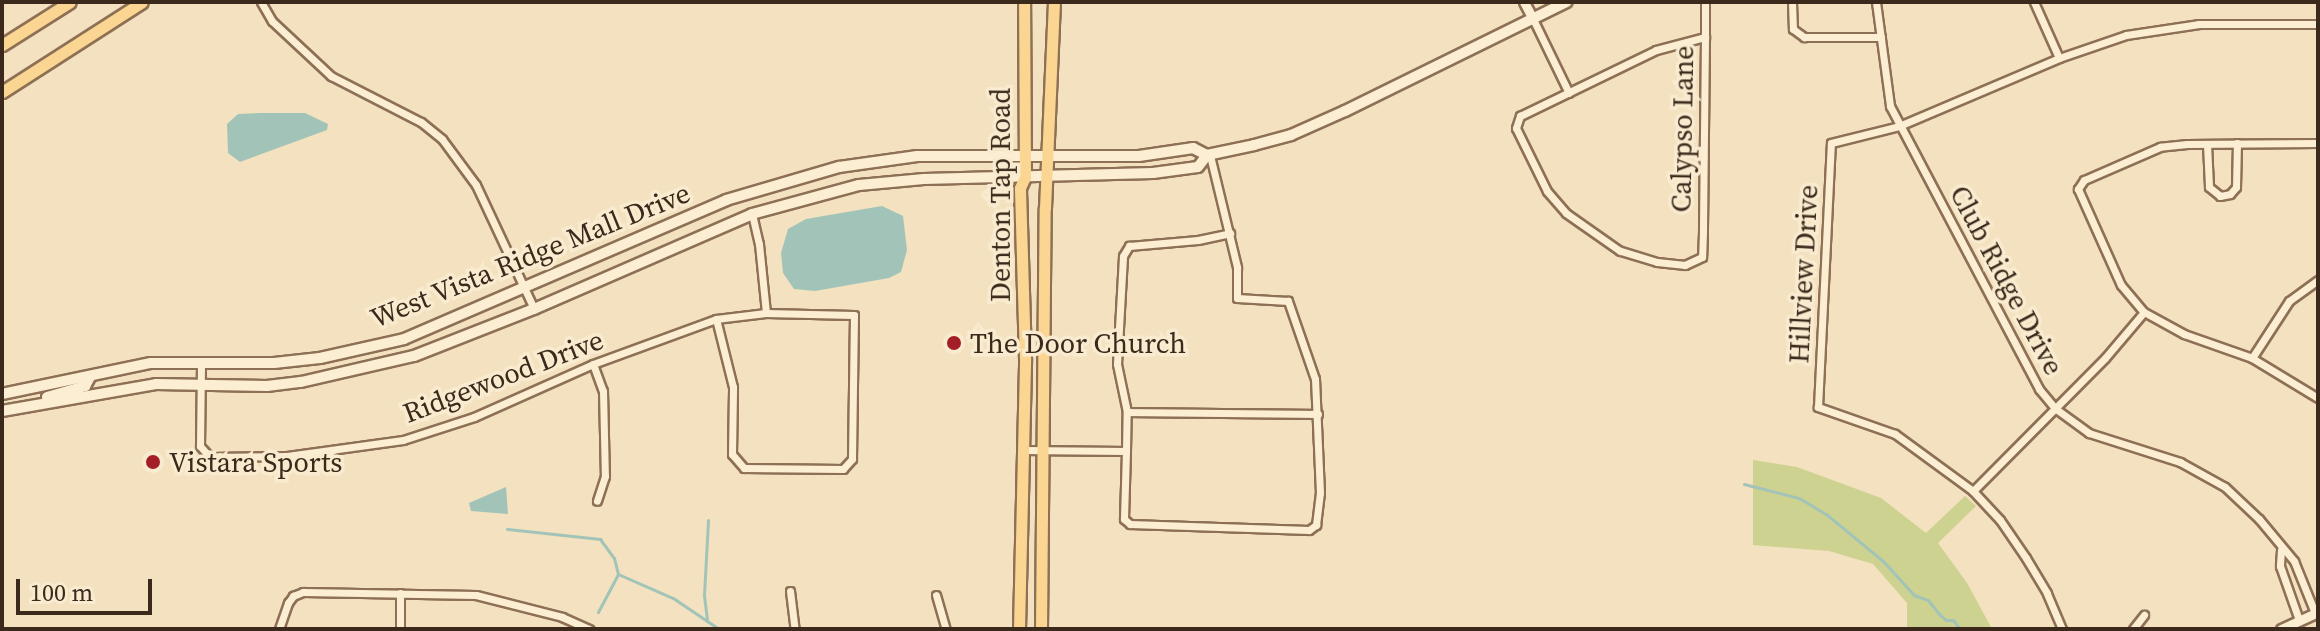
<!DOCTYPE html>
<style>
body{margin:0}
#map{position:relative;width:2320px;height:631px;overflow:hidden;background:#f3e1bf;font-family:"Source Serif 4",serif}
div>[style]{position:absolute}
[style*='--x']{left:calc(var(--x)*1px);top:calc(var(--y)*1px);width:calc(var(--w)*1px);rotate:calc(var(--a)*1deg)}
.green>*{inset:0;background:#ced291}
.water>*{inset:0;background:#a2c4b8}
.stream>*{height:3px;margin:-1.5px;padding:0 1.5px;transform-origin:1.5px;border-radius:1.5px;background:#a2c4b8}
.roads{filter:drop-shadow(2px 0 #8d7055) drop-shadow(-2px 0 #8d7055) drop-shadow(0 2px #8d7055) drop-shadow(0 -2px #8d7055)}
.minor>*{height:7px;margin:-3.5px;padding:0 3.5px;transform-origin:3.5px;border-radius:3.5px;background:#fceed3}
.tertiary>*{height:9px;margin:-4.5px;padding:0 4.5px;transform-origin:4.5px;border-radius:4.5px;background:#fceed3}
.secondary>*{height:10px;margin:-5px;padding:0 5px;transform-origin:5px;border-radius:5px;background:#fceed3}
.primary>*{height:11px;margin:-5.5px;padding:0 5.5px;transform-origin:5.5px;border-radius:5.5px;background:#fbd592}
.dots>*{width:22px;height:22px;translate:-50% -50%;box-sizing:border-box;border:4px solid #f9ebcf;border-radius:50%}
span{translate:-50% -50%;white-space:nowrap;text-align:center;line-height:1.15;-webkit-text-stroke:7px #f9ebcf;paint-order:stroke}
.street-label{font-size:28px;color:#3b291b}
.poi-label{font-size:28px;color:#3b291b}
.left{translate:0 -50%;text-align:left}
.frame{position:absolute;inset:0;border:4px solid #3b291b;pointer-events:none}
.scale{position:absolute;left:16px;top:579px;width:136px;height:36px;box-sizing:border-box;border:4px solid #3b291b;border-top:0;padding-left:10px;font-size:24px;line-height:28px;white-space:nowrap;color:#3b291b;-webkit-text-stroke:6px #f9ebcf;paint-order:stroke}
</style>
<div id="map">
<div class="green">
<div style="clip-path:polygon(1753px 460px,1797px 467px,1881px 498px,1926px 533px,1965px 496px,1976px 506px,1938px 543px,1967px 583px,1992px 629px,1907px 629px,1907px 603px,1873px 564px,1829px 551px,1753px 545px)"></div>
</div>
<div class="water">
<div style="clip-path:polygon(261px 113px,305px 113px,328px 124px,327px 130px,240px 162px,228px 153px,227px 124px,238px 114px)"></div>
<div style="clip-path:polygon(882px 206px,903px 216px,907px 250px,901px 272px,889px 278px,815px 291px,794px 289px,783px 273px,781px 253px,788px 229px,806px 219px)"></div>
<div style="clip-path:polygon(506px 487px,508px 514px,471px 511px,469px 503px)"></div>
</div>
<div class="stream">
<div style="--x:1744;--y:484;--w:57;--a:14.3"></div>
<div style="--x:1799;--y:498;--w:31;--a:31"></div>
<div style="--x:1826;--y:514;--w:74;--a:39.5"></div>
<div style="--x:1883;--y:561;--w:46;--a:47.6"></div>
<div style="--x:1914;--y:595;--w:15;--a:20"></div>
<div style="--x:1928;--y:600;--w:18;--a:52"></div>
<div style="--x:1939;--y:614;--w:9;--a:41"></div>
<div style="--x:1946;--y:620;--w:7;--a:0"></div>
<div style="--x:1953;--y:620;--w:11;--a:52"></div>
<div style="--x:507;--y:529;--w:94;--a:6.1"></div>
<div style="--x:600;--y:539;--w:24;--a:54"></div>
<div style="--x:614;--y:558;--w:16;--a:76"></div>
<div style="--x:618;--y:574;--w:60;--a:23.6"></div>
<div style="--x:673;--y:598;--w:55;--a:34"></div>
<div style="--x:598;--y:612;--w:43;--a:-62.2"></div>
<div style="--x:707;--y:620;--w:25;--a:-97"></div>
<div style="--x:704;--y:595;--w:75;--a:-86.9"></div>
</div>
<div class="roads">
<div class="minor">
<div style="--x:261;--y:2;--w:22;--a:60"></div>
<div style="--x:272;--y:21;--w:81;--a:43"></div>
<div style="--x:331;--y:76;--w:101;--a:27.1"></div>
<div style="--x:421;--y:122;--w:27;--a:39"></div>
<div style="--x:442;--y:139;--w:57;--a:53.5"></div>
<div style="--x:476;--y:185;--w:137;--a:64.9"></div>
<div style="--x:1705;--y:2;--w:35;--a:90"></div>
<div style="--x:1705;--y:37;--w:195;--a:90.6"></div>
<div style="--x:1703;--y:232;--w:25;--a:92"></div>
<div style="--x:1702;--y:257;--w:19;--a:155"></div>
<div style="--x:1685;--y:265;--w:28;--a:-174"></div>
<div style="--x:1657;--y:262;--w:39;--a:-163"></div>
<div style="--x:1620;--y:251;--w:66;--a:-144.9"></div>
<div style="--x:1566;--y:213;--w:29;--a:-131"></div>
<div style="--x:1547;--y:191;--w:70;--a:-116.2"></div>
<div style="--x:1516;--y:128;--w:13;--a:-72"></div>
<div style="--x:1520;--y:116;--w:151;--a:-25.9"></div>
<div style="--x:1656;--y:50;--w:51;--a:-14.9"></div>
<div style="--x:1792;--y:2;--w:27;--a:88"></div>
<div style="--x:1793;--y:29;--w:14;--a:36"></div>
<div style="--x:1804;--y:37;--w:77;--a:0"></div>
<div style="--x:1876;--y:2;--w:105;--a:82.3"></div>
<div style="--x:1890;--y:106;--w:320;--a:62.2"></div>
<div style="--x:2039;--y:389;--w:26;--a:50"></div>
<div style="--x:2056;--y:409;--w:41;--a:36"></div>
<div style="--x:2089;--y:433;--w:96;--a:17.7"></div>
<div style="--x:2180;--y:462;--w:51;--a:29.1"></div>
<div style="--x:2225;--y:487;--w:47;--a:43.3"></div>
<div style="--x:2259;--y:519;--w:55;--a:50.2"></div>
<div style="--x:2294;--y:561;--w:56;--a:68"></div>
<div style="--x:2034;--y:2;--w:61;--a:65.9"></div>
<div style="--x:1533;--y:19;--w:82;--a:64.1"></div>
<div style="--x:2318;--y:143;--w:131;--a:179.6"></div>
<div style="--x:2187;--y:144;--w:27;--a:174"></div>
<div style="--x:2160;--y:147;--w:83;--a:156.5"></div>
<div style="--x:2084;--y:180;--w:11;--a:124"></div>
<div style="--x:2078;--y:189;--w:105;--a:65.9"></div>
<div style="--x:2121;--y:285;--w:35;--a:50"></div>
<div style="--x:2144;--y:312;--w:46;--a:28.8"></div>
<div style="--x:2184;--y:334;--w:72;--a:19.4"></div>
<div style="--x:2252;--y:358;--w:77;--a:31.2"></div>
<div style="--x:2207;--y:144;--w:43;--a:87.3"></div>
<div style="--x:2209;--y:187;--w:14;--a:39"></div>
<div style="--x:2220;--y:196;--w:10;--a:-11"></div>
<div style="--x:2230;--y:194;--w:9;--a:-49"></div>
<div style="--x:2236;--y:187;--w:44;--a:-88.7"></div>
<div style="--x:752;--y:214;--w:31;--a:77"></div>
<div style="--x:759;--y:244;--w:69;--a:84.2"></div>
<div style="--x:2252;--y:358;--w:68;--a:-57"></div>
<div style="--x:2289;--y:301;--w:36;--a:-36"></div>
<div style="--x:593;--y:364;--w:29;--a:70"></div>
<div style="--x:603;--y:391;--w:85;--a:88.7"></div>
<div style="--x:605;--y:476;--w:26;--a:108"></div>
<div style="--x:201;--y:365;--w:81;--a:90.7"></div>
<div style="--x:200;--y:446;--w:15;--a:48"></div>
<div style="--x:210;--y:457;--w:77;--a:-0.7"></div>
<div style="--x:287;--y:456;--w:117;--a:-7.9"></div>
<div style="--x:403;--y:440;--w:75;--a:-17.9"></div>
<div style="--x:474;--y:417;--w:130;--a:-24"></div>
<div style="--x:593;--y:364;--w:131;--a:-20.1"></div>
<div style="--x:716;--y:319;--w:50;--a:-6.8"></div>
<div style="--x:766;--y:313;--w:88;--a:1.3"></div>
<div style="--x:854;--y:315;--w:144;--a:90.8"></div>
<div style="--x:852;--y:459;--w:13;--a:132"></div>
<div style="--x:843;--y:469;--w:99;--a:-179.4"></div>
<div style="--x:744;--y:468;--w:18;--a:-131"></div>
<div style="--x:732;--y:454;--w:67;--a:-89.1"></div>
<div style="--x:733;--y:387;--w:70;--a:-104"></div>
<div style="--x:1127;--y:412;--w:191;--a:0.6"></div>
<div style="--x:1023;--y:450;--w:103;--a:0.6"></div>
<div style="--x:1126;--y:451;--w:39;--a:-89"></div>
<div style="--x:1127;--y:412;--w:49;--a:-101.8"></div>
<div style="--x:1117;--y:364;--w:108;--a:-86.8"></div>
<div style="--x:1123;--y:256;--w:12;--a:-59"></div>
<div style="--x:1129;--y:246;--w:69;--a:-5"></div>
<div style="--x:1198;--y:240;--w:33;--a:-12"></div>
<div style="--x:1126;--y:451;--w:68;--a:91.7"></div>
<div style="--x:1124;--y:519;--w:8;--a:40"></div>
<div style="--x:1130;--y:524;--w:179;--a:1.9"></div>
<div style="--x:1309;--y:530;--w:9;--a:-36"></div>
<div style="--x:1316;--y:525;--w:32;--a:-83"></div>
<div style="--x:1320;--y:493;--w:114;--a:-92.5"></div>
<div style="--x:1315;--y:379;--w:83;--a:-109.1"></div>
<div style="--x:1288;--y:301;--w:51;--a:-176.6"></div>
<div style="--x:1237;--y:298;--w:31;--a:-90"></div>
<div style="--x:1237;--y:267;--w:115;--a:-103.6"></div>
<div style="--x:1973;--y:491;--w:187;--a:-45.2"></div>
<div style="--x:2105;--y:358;--w:60;--a:-49.7"></div>
<div style="--x:2281;--y:550;--w:16;--a:94"></div>
<div style="--x:2280;--y:566;--w:57;--a:70.6"></div>
<div style="--x:790;--y:591;--w:38;--a:83"></div>
<div style="--x:400;--y:593;--w:36;--a:90"></div>
<div style="--x:936;--y:595;--w:35;--a:74"></div>
<div style="--x:279;--y:629;--w:28;--a:-71"></div>
<div style="--x:288;--y:603;--w:9;--a:-54"></div>
<div style="--x:293;--y:596;--w:11;--a:-22"></div>
<div style="--x:303;--y:592;--w:173;--a:1"></div>
<div style="--x:476;--y:595;--w:89;--a:14.3"></div>
<div style="--x:562;--y:617;--w:30;--a:24"></div>
<div style="--x:2062;--y:629;--w:39;--a:-113"></div>
<div style="--x:2047;--y:593;--w:41;--a:-121"></div>
<div style="--x:2026;--y:558;--w:46;--a:-124.4"></div>
<div style="--x:2000;--y:520;--w:40;--a:-133"></div>
<div style="--x:1973;--y:491;--w:97;--a:-143.8"></div>
<div style="--x:1895;--y:434;--w:82;--a:-160.7"></div>
<div style="--x:1818;--y:407;--w:264;--a:-87.2"></div>
<div style="--x:1831;--y:143;--w:70;--a:-14"></div>
<div style="--x:1899;--y:126;--w:174;--a:-23"></div>
<div style="--x:2059;--y:58;--w:71;--a:-18.9"></div>
<div style="--x:2126;--y:35;--w:74;--a:-8.6"></div>
<div style="--x:2199;--y:24;--w:119;--a:0"></div>
<div style="--x:2133;--y:629;--w:18;--a:-52"></div>
</div>
<div class="tertiary">
<div style="--x:1524;--y:2;--w:19;--a:62"></div>
<div style="--x:2281;--y:629;--w:41;--a:-24.7"></div>
</div>
<div class="secondary">
<div style="--x:2;--y:394;--w:152;--a:-11.8"></div>
<div style="--x:151;--y:363;--w:123;--a:0"></div>
<div style="--x:274;--y:363;--w:46;--a:-6.2"></div>
<div style="--x:320;--y:358;--w:86;--a:-12.7"></div>
<div style="--x:404;--y:339;--w:351;--a:-23.3"></div>
<div style="--x:726;--y:200;--w:118;--a:-16.3"></div>
<div style="--x:839;--y:167;--w:79;--a:-8"></div>
<div style="--x:917;--y:156;--w:222;--a:0"></div>
<div style="--x:1139;--y:156;--w:55;--a:-8.4"></div>
<div style="--x:1193;--y:148;--w:16;--a:27"></div>
<div style="--x:1207;--y:155;--w:48;--a:-12"></div>
<div style="--x:1254;--y:145;--w:38;--a:-15"></div>
<div style="--x:1291;--y:135;--w:59;--a:-24"></div>
<div style="--x:1345;--y:111;--w:247;--a:-26.2"></div>
<div style="--x:47;--y:397;--w:40;--a:-16"></div>
<div style="--x:85;--y:386;--w:10;--a:-61"></div>
<div style="--x:2;--y:411;--w:156;--a:-9.9"></div>
<div style="--x:156;--y:384;--w:111;--a:1"></div>
<div style="--x:267;--y:386;--w:34;--a:-7"></div>
<div style="--x:301;--y:382;--w:116;--a:-13"></div>
<div style="--x:414;--y:356;--w:129;--a:-21.4"></div>
<div style="--x:534;--y:309;--w:238;--a:-23.5"></div>
<div style="--x:752;--y:214;--w:111;--a:-15.2"></div>
<div style="--x:859;--y:185;--w:65;--a:-5.3"></div>
<div style="--x:924;--y:179;--w:229;--a:-1.5"></div>
<div style="--x:1153;--y:173;--w:45;--a:-7.6"></div>
<div style="--x:1198;--y:167;--w:15;--a:-53"></div>
</div>
<div class="primary">
<div style="--x:2;--y:45;--w:80;--a:-32.3"></div>
<div style="--x:2;--y:92;--w:166;--a:-32.7"></div>
<div style="--x:1019;--y:629;--w:271;--a:-88.7"></div>
<div style="--x:1025;--y:358;--w:170;--a:-91.7"></div>
<div style="--x:1020;--y:188;--w:12;--a:-66"></div>
<div style="--x:1025;--y:177;--w:175;--a:-90.3"></div>
<div style="--x:1041;--y:629;--w:421;--a:-89.5"></div>
<div style="--x:1045;--y:208;--w:206;--a:-87.5"></div>
</div>
</div>
<div class="dots">
<div style="left:954px;top:343px;background:#a31e26"></div>
<div style="left:153px;top:462px;background:#a31e26"></div>
</div>
<div class="street-label">
<span style="left:1682px;top:129px;rotate:-89deg">Calypso Lane</span>
<span style="left:1000px;top:195px;rotate:-90deg">Denton Tap Road</span>
<span style="left:530px;top:255px;rotate:-22deg">West Vista Ridge Mall Drive</span>
<span style="left:1803px;top:274px;rotate:-87deg">Hillview Drive</span>
<span style="left:2007px;top:280px;rotate:62deg">Club Ridge Drive</span>
<span style="left:503px;top:376px;rotate:-21deg">Ridgewood Drive</span>
</div>
<div class="poi-label">
<span class="left" style="left:970px;top:343px">The Door Church</span>
<span class="left" style="left:169px;top:462px">Vistara Sports</span>
</div>
<div class="frame"></div>
<div class="scale">100 m</div>
</div>
